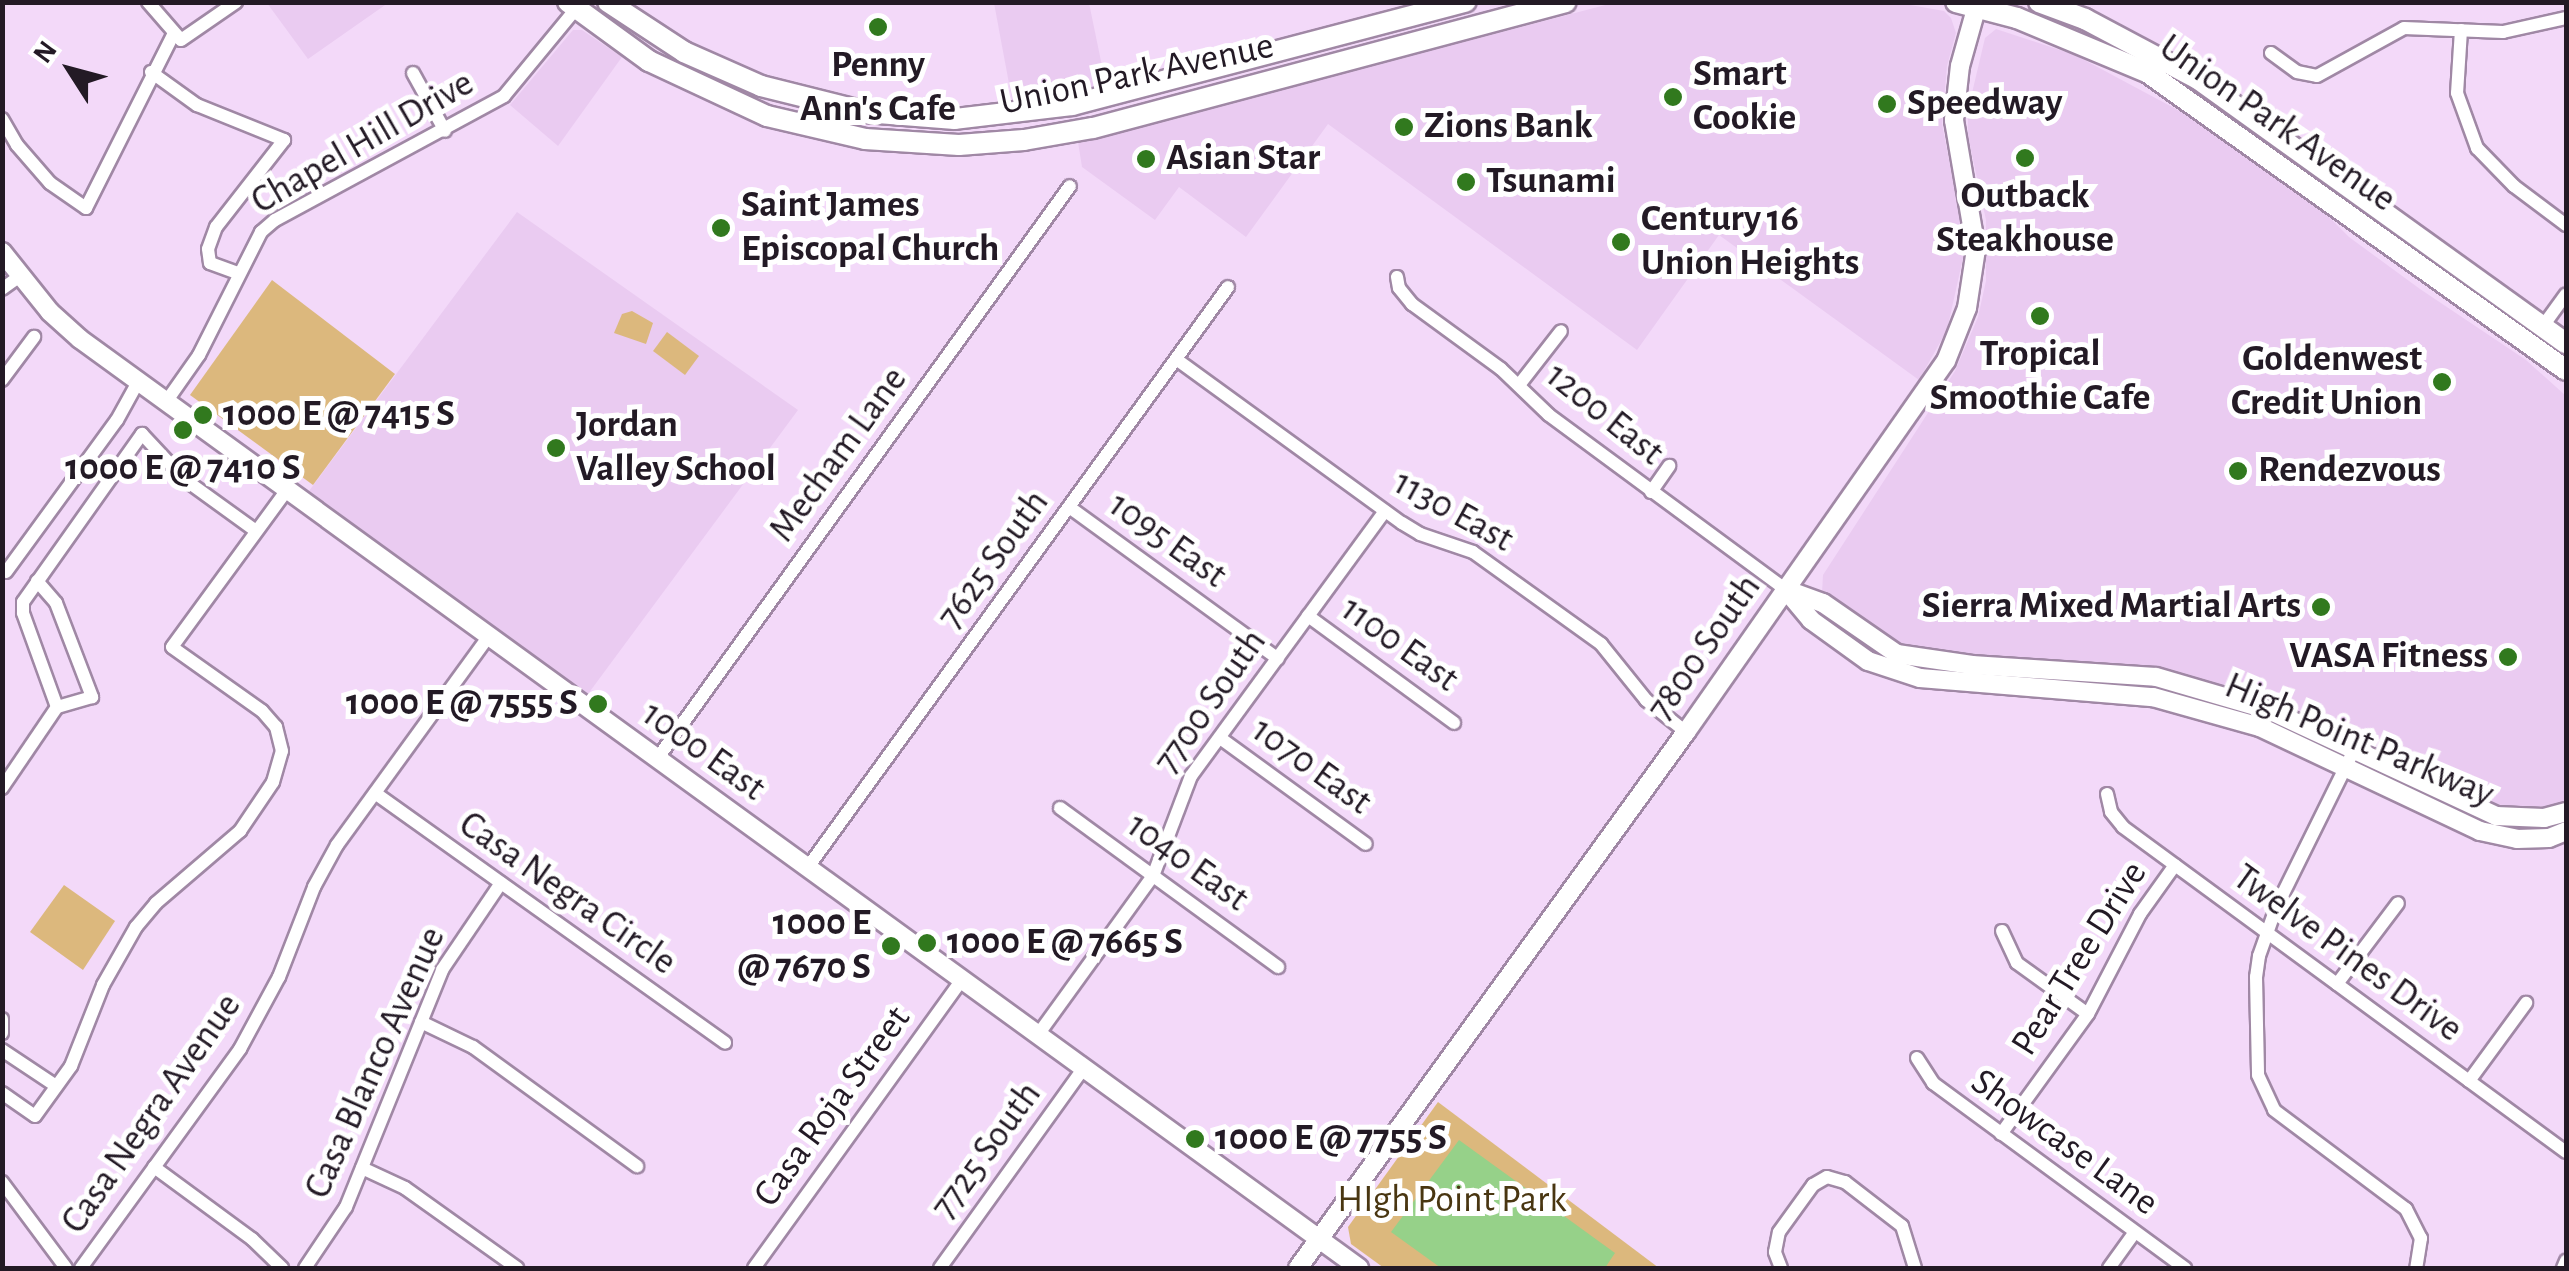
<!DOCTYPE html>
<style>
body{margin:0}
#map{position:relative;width:2569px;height:1271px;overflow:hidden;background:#f3d9f9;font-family:"Alegreya Sans",sans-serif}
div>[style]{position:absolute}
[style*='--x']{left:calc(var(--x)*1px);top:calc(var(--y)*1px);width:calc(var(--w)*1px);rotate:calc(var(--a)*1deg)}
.built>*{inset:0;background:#eacbf1}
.green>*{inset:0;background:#dcb87d}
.water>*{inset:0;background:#96d189}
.roads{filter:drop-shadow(2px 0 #a088a5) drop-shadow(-2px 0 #a088a5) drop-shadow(0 2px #a088a5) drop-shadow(0 -2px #a088a5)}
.street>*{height:12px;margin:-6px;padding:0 6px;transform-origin:6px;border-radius:6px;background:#fff}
.secondary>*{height:18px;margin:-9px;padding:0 9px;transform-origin:9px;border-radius:9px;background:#fff}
.primary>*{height:20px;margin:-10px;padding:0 10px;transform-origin:10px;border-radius:10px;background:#fff}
.dots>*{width:28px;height:28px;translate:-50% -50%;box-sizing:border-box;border:5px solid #fff;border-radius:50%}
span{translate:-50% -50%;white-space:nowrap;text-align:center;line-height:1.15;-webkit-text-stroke:10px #fff;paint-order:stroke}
.poi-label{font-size:38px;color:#231a25;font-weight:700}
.left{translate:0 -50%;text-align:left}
.right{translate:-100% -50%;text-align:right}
.street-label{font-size:38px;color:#231a25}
.park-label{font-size:38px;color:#493611}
.frame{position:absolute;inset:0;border:5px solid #231a25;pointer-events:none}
.north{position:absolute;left:20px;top:20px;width:100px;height:100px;-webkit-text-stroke:8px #fff;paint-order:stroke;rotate:306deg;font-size:28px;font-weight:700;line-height:40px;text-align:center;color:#231a25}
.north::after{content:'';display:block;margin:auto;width:35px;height:45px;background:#231a25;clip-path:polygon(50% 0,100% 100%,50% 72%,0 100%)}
</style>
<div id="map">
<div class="built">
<div style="clip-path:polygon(1617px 2px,1899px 3px,1944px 11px,1951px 18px,1956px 33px,1947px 66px,1942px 124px,1961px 221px,1963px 258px,1947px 330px,1919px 380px,1719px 235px,1637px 350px,1328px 124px,1246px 237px,1179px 187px,1155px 220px,1082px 167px,1078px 142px)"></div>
<div style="clip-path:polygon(267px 3px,388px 3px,308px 59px)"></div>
<div style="clip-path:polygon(994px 3px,1089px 3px,1109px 100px,1013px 105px)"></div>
<div style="clip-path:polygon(1996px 29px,2075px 55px,2189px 116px,2328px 216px,2349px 237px,2420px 289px,2526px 360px,2566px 396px,2566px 803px,2544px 810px,2493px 807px,2279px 707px,2187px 677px,2097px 663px,1915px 652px,1892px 643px,1822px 593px,1823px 575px,1955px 371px,1978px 317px,1986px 281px,1986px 220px,1968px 136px,1968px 110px,1985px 38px)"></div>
<div style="clip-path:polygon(573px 30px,582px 30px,622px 57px,558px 146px,510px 105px)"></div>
<div style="clip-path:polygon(517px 212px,798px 410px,588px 694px,309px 491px)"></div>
</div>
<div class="green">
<div style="clip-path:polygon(272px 280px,395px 374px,313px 485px,190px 395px)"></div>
<div style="clip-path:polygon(632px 311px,653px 323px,646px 344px,614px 333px,622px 314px)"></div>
<div style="clip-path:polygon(667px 332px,699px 356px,685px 375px,653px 351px)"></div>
<div style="clip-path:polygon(64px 885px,115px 921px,83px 970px,30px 932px)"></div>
<div style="clip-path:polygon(1438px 1102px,1659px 1268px,1384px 1268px,1351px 1244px,1348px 1227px)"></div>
</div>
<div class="water">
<div style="clip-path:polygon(1459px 1140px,1615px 1253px,1605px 1268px,1441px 1268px,1391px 1232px)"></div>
</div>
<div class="roads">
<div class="street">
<div style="--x:148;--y:2;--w:50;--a:49"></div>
<div style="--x:181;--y:40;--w:67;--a:-34.6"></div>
<div style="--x:2461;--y:30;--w:63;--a:93.6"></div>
<div style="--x:2457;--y:93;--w:59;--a:70"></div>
<div style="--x:2477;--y:148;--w:53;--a:45.8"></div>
<div style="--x:2514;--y:186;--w:65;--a:36.9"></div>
<div style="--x:2271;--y:53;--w:32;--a:36"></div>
<div style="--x:2297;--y:72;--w:20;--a:11"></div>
<div style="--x:2317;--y:76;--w:99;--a:-28.9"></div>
<div style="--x:2404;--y:28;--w:99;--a:2.3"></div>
<div style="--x:2503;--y:32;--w:65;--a:-12.5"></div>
<div style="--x:151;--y:72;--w:57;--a:35.7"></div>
<div style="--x:197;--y:105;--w:94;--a:21.9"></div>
<div style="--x:284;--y:140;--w:110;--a:128"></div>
<div style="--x:216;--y:227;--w:23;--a:110"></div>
<div style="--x:208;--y:249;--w:14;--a:82"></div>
<div style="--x:210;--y:263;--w:30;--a:20"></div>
<div style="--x:413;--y:73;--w:66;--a:61.1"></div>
<div style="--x:2;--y:119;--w:30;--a:60"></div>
<div style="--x:17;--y:145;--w:50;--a:49"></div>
<div style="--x:50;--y:183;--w:44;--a:34.8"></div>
<div style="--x:86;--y:208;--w:194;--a:-63.3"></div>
<div style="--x:1397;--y:277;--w:11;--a:80"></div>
<div style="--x:1399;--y:288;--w:21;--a:51"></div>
<div style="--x:1412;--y:304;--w:110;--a:36.1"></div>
<div style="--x:1501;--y:369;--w:66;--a:43.8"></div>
<div style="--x:1549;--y:415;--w:295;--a:36.4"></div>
<div style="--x:2;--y:289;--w:22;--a:-36"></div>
<div style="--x:2543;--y:326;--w:39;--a:-54"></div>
<div style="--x:1176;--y:359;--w:279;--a:36"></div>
<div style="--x:1402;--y:523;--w:21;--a:31"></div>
<div style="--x:1420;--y:534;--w:56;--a:18.8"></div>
<div style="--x:1473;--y:552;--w:158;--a:35.7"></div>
<div style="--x:1601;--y:644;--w:72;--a:51.2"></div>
<div style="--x:1646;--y:700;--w:51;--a:38.7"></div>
<div style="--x:2;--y:380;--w:54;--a:-53.3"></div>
<div style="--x:1519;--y:385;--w:68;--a:-52.1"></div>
<div style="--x:166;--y:402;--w:57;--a:-54.9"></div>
<div style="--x:199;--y:355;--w:138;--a:-63.2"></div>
<div style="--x:261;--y:232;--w:18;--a:-41"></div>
<div style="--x:275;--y:220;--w:260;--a:-28.4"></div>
<div style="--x:504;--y:96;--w:118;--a:-50.5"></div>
<div style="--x:1651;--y:492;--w:32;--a:-55"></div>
<div style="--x:1069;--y:507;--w:258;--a:36"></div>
<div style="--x:6;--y:572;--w:188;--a:-53.9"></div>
<div style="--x:117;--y:420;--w:43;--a:-61.1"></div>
<div style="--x:37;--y:581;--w:29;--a:49"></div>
<div style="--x:56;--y:603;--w:101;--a:69"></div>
<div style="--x:92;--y:697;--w:36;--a:164"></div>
<div style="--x:1308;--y:616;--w:181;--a:36.2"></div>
<div style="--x:1220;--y:738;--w:180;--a:36"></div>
<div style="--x:2354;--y:750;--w:176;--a:116.3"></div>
<div style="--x:2276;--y:908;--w:51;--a:109.5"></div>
<div style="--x:2259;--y:956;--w:21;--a:98"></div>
<div style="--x:2256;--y:977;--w:98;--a:88.8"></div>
<div style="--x:2258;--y:1075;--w:38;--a:65"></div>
<div style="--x:2274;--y:1110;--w:165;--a:36.9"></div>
<div style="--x:2406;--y:1209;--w:33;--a:63"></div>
<div style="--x:2421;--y:1238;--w:30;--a:99"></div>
<div style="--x:657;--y:759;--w:706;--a:-54.22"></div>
<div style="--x:2;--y:788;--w:98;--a:-55.8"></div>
<div style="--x:57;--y:707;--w:100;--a:-109.9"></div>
<div style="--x:23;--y:613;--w:11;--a:-90"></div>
<div style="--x:23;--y:602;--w:206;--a:-54.7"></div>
<div style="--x:142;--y:434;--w:62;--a:47"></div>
<div style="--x:184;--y:479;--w:89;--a:35.8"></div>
<div style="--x:375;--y:793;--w:430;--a:35.5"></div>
<div style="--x:2107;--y:794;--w:18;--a:77"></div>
<div style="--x:2111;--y:812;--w:19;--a:51"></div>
<div style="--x:2123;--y:827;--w:549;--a:36.27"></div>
<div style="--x:1060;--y:808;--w:270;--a:36.1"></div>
<div style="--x:808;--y:867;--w:716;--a:-54.09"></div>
<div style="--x:2002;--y:931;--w:35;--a:65"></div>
<div style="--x:2017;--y:963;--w:87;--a:35.7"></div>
<div style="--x:2337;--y:984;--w:101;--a:-53"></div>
<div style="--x:2;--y:1019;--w:14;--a:90"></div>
<div style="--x:421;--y:1022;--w:58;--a:25.7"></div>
<div style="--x:473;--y:1047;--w:203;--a:36"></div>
<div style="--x:1037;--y:1036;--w:198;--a:-54.1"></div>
<div style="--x:1153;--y:876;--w:107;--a:-69.2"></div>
<div style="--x:1191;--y:776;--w:328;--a:-53.8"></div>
<div style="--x:2;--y:1050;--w:65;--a:33.7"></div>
<div style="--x:1917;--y:1058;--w:30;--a:57"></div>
<div style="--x:1933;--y:1083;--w:313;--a:36.3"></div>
<div style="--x:2469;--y:1081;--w:97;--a:-53.8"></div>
<div style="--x:2;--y:1093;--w:40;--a:34.9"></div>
<div style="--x:35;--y:1116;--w:62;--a:-54.2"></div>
<div style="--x:71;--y:1066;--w:87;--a:-68.4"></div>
<div style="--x:103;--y:985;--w:67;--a:-60.4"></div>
<div style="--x:136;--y:927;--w:31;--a:-50"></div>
<div style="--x:156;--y:903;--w:111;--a:-40.6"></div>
<div style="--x:240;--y:831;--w:59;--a:-56"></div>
<div style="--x:273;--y:782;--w:32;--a:-74"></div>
<div style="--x:282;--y:751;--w:25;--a:-104"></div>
<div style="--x:276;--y:727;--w:21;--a:-131"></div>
<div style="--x:262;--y:711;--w:110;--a:-144.6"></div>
<div style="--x:172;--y:647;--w:195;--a:-53.8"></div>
<div style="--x:2001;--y:1134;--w:148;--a:-54.1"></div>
<div style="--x:2088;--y:1014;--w:113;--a:-62.5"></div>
<div style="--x:2140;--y:914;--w:60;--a:-54.5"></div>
<div style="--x:154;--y:1167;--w:122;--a:36.3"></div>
<div style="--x:252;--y:1239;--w:42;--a:44"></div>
<div style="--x:362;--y:1168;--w:47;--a:24.9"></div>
<div style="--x:405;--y:1188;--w:138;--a:35.5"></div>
<div style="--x:2;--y:1182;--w:107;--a:53.3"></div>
<div style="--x:81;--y:1268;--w:271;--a:-54"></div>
<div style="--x:240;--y:1049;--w:82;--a:-61.6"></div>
<div style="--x:279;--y:977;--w:97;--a:-68.7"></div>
<div style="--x:314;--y:887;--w:48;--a:-61.3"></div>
<div style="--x:337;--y:845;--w:257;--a:-54"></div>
<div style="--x:305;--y:1268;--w:73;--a:-56.1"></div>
<div style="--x:346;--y:1207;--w:256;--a:-67.9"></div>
<div style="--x:442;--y:970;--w:105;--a:-55.9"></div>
<div style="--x:754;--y:1268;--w:355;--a:-54.2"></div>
<div style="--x:940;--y:1268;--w:245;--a:-54.3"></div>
<div style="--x:1781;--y:1268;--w:17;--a:-111"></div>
<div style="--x:1775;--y:1252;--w:20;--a:-79"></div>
<div style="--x:1779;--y:1232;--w:58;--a:-54.1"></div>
<div style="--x:1813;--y:1185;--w:16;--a:-30"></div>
<div style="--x:1827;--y:1177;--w:19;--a:16"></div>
<div style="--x:1845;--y:1182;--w:72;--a:37.7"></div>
<div style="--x:1902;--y:1226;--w:44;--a:72.8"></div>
<div style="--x:2109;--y:1268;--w:44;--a:-54.2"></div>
<div style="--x:2563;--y:1268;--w:8;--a:-67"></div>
</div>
<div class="secondary">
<div style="--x:2;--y:252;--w:77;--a:51.3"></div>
<div style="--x:50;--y:312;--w:40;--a:42"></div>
<div style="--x:80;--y:339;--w:1581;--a:35.99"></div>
<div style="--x:1786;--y:590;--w:39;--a:50"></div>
<div style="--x:1811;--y:620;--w:70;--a:35.7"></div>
<div style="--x:1868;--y:661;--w:55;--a:18.1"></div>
<div style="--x:1920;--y:678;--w:234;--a:4.7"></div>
<div style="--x:2153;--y:697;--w:111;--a:15.7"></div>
<div style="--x:2260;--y:727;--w:243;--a:25.3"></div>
<div style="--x:2480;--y:831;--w:38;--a:12"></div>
<div style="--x:2517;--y:839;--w:32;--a:-2"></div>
<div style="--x:2549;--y:838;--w:18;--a:-22"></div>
<div style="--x:1787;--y:590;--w:38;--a:20"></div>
<div style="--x:1823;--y:603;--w:90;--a:34.6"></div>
<div style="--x:1897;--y:654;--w:76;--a:8.3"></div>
<div style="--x:1972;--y:665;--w:184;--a:3.7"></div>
<div style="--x:2156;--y:677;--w:118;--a:16.3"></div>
<div style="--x:2269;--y:710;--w:251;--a:25"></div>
<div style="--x:2496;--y:816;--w:48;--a:2.4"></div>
<div style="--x:2544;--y:818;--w:23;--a:-15"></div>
<div style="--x:1298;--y:1268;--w:662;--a:-54.1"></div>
<div style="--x:1686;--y:732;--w:453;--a:-55"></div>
<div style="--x:1946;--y:361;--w:57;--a:-68.4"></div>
<div style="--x:1967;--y:308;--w:60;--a:-81.3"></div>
<div style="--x:1976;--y:249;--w:131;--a:-99.7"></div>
<div style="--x:1954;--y:120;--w:54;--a:-83.7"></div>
<div style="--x:1960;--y:66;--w:66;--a:-74.3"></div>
</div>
<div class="primary">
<div style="--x:568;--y:2;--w:100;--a:36.1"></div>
<div style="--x:649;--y:61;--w:130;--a:25"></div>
<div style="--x:767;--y:116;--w:101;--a:13.2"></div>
<div style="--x:865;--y:139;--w:94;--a:3.7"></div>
<div style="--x:959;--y:145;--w:65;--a:-4.4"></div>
<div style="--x:1024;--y:140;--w:70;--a:-9.9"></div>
<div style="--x:1093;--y:128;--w:489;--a:-14.9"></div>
<div style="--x:608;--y:2;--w:91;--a:33.3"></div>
<div style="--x:684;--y:52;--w:84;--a:23.8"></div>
<div style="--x:761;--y:86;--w:107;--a:14"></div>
<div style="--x:865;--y:112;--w:90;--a:4.4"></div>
<div style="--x:955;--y:119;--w:118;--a:-6.8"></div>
<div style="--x:1072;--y:105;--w:407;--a:-14.7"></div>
<div style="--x:1956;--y:2;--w:63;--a:14.7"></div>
<div style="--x:2017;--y:18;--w:141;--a:22.6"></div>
<div style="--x:2147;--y:72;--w:514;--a:35.42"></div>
<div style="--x:2039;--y:2;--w:49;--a:20.3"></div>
<div style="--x:2085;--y:19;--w:128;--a:28"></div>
<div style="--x:2198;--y:79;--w:453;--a:35.7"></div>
</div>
</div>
<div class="dots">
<div style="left:878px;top:27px;background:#31791e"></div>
<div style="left:1673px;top:97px;background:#31791e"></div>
<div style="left:1887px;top:104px;background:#31791e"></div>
<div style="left:1404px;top:127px;background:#31791e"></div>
<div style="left:2025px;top:158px;background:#31791e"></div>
<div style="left:1146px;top:159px;background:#31791e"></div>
<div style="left:1466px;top:182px;background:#31791e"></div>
<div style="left:721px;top:228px;background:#31791e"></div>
<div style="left:1621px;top:242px;background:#31791e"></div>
<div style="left:2040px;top:316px;background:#31791e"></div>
<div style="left:2442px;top:382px;background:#31791e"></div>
<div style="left:203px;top:415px;background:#31791e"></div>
<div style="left:183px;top:430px;background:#31791e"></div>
<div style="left:556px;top:448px;background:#31791e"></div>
<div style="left:2238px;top:471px;background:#31791e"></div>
<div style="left:2321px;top:607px;background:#31791e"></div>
<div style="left:2508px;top:657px;background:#31791e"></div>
<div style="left:598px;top:704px;background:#31791e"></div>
<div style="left:927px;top:943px;background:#31791e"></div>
<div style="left:891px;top:946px;background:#31791e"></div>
<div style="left:1195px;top:1139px;background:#31791e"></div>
</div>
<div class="poi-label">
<span style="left:878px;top:88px">Penny<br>Ann's Cafe</span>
<span class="left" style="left:1693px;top:97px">Smart<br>Cookie</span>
<span class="left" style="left:1907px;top:104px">Speedway</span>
<span class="left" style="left:1424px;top:127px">Zions Bank</span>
<span class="left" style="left:1166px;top:159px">Asian Star</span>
<span class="left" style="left:1486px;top:182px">Tsunami</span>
<span style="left:2025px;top:219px">Outback<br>Steakhouse</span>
<span class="left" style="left:741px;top:228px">Saint James<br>Episcopal Church</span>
<span class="left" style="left:1641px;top:242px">Century 16<br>Union Heights</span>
<span style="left:2040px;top:377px">Tropical<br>Smoothie Cafe</span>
<span class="right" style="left:2422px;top:382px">Goldenwest<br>Credit Union</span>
<span class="left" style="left:223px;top:415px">1000 E @ 7415 S</span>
<span class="left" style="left:576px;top:448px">Jordan<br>Valley School</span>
<span style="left:183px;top:469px">1000 E @ 7410 S</span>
<span class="left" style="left:2258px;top:471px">Rendezvous</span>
<span class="right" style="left:2301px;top:607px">Sierra Mixed Martial Arts</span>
<span class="right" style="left:2488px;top:657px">VASA Fitness</span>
<span class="right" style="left:578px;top:704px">1000 E @ 7555 S</span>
<span class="right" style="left:871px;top:946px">1000 E<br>@ 7670 S</span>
<span class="left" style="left:947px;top:943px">1000 E @ 7665 S</span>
<span class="left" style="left:1215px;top:1139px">1000 E @ 7755 S</span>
</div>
<div class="street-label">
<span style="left:1137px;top:75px;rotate:-12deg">Union Park Avenue</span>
<span style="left:2277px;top:124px;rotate:35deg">Union Park Avenue</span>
<span style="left:363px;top:143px;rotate:-30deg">Chapel Hill Drive</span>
<span style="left:1604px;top:415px;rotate:39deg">1200 East</span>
<span style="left:839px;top:455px;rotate:-54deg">Mecham Lane</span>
<span style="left:1453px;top:512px;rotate:29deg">1130 East</span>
<span style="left:1167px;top:541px;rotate:36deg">1095 East</span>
<span style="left:994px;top:560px;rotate:-54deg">7625 South</span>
<span style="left:1399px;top:645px;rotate:36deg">1100 East</span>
<span style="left:1705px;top:648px;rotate:-55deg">7800 South</span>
<span style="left:1211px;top:702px;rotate:-55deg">7700 South</span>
<span style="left:2359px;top:741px;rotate:23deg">High Point Parkway</span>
<span style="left:703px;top:752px;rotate:36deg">1000 East</span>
<span style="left:1311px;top:767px;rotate:36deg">1070 East</span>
<span style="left:1187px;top:863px;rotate:36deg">1040 East</span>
<span style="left:567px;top:894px;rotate:35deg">Casa Negra Circle</span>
<span style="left:2347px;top:954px;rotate:36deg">Twelve Pines Drive</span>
<span style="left:2080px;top:959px;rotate:-58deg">Pear Tree Drive</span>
<span style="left:376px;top:1063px;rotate:-66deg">Casa Blanco Avenue</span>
<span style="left:833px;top:1107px;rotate:-54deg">Casa Roja Street</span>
<span style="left:152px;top:1114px;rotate:-55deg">Casa Negra Avenue</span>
<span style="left:2064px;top:1143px;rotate:36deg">Showcase Lane</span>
<span style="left:987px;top:1151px;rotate:-54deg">7725 South</span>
</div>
<div class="park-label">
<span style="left:1452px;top:1201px">HIgh Point Park</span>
</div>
<div class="frame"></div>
<div class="north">N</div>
</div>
